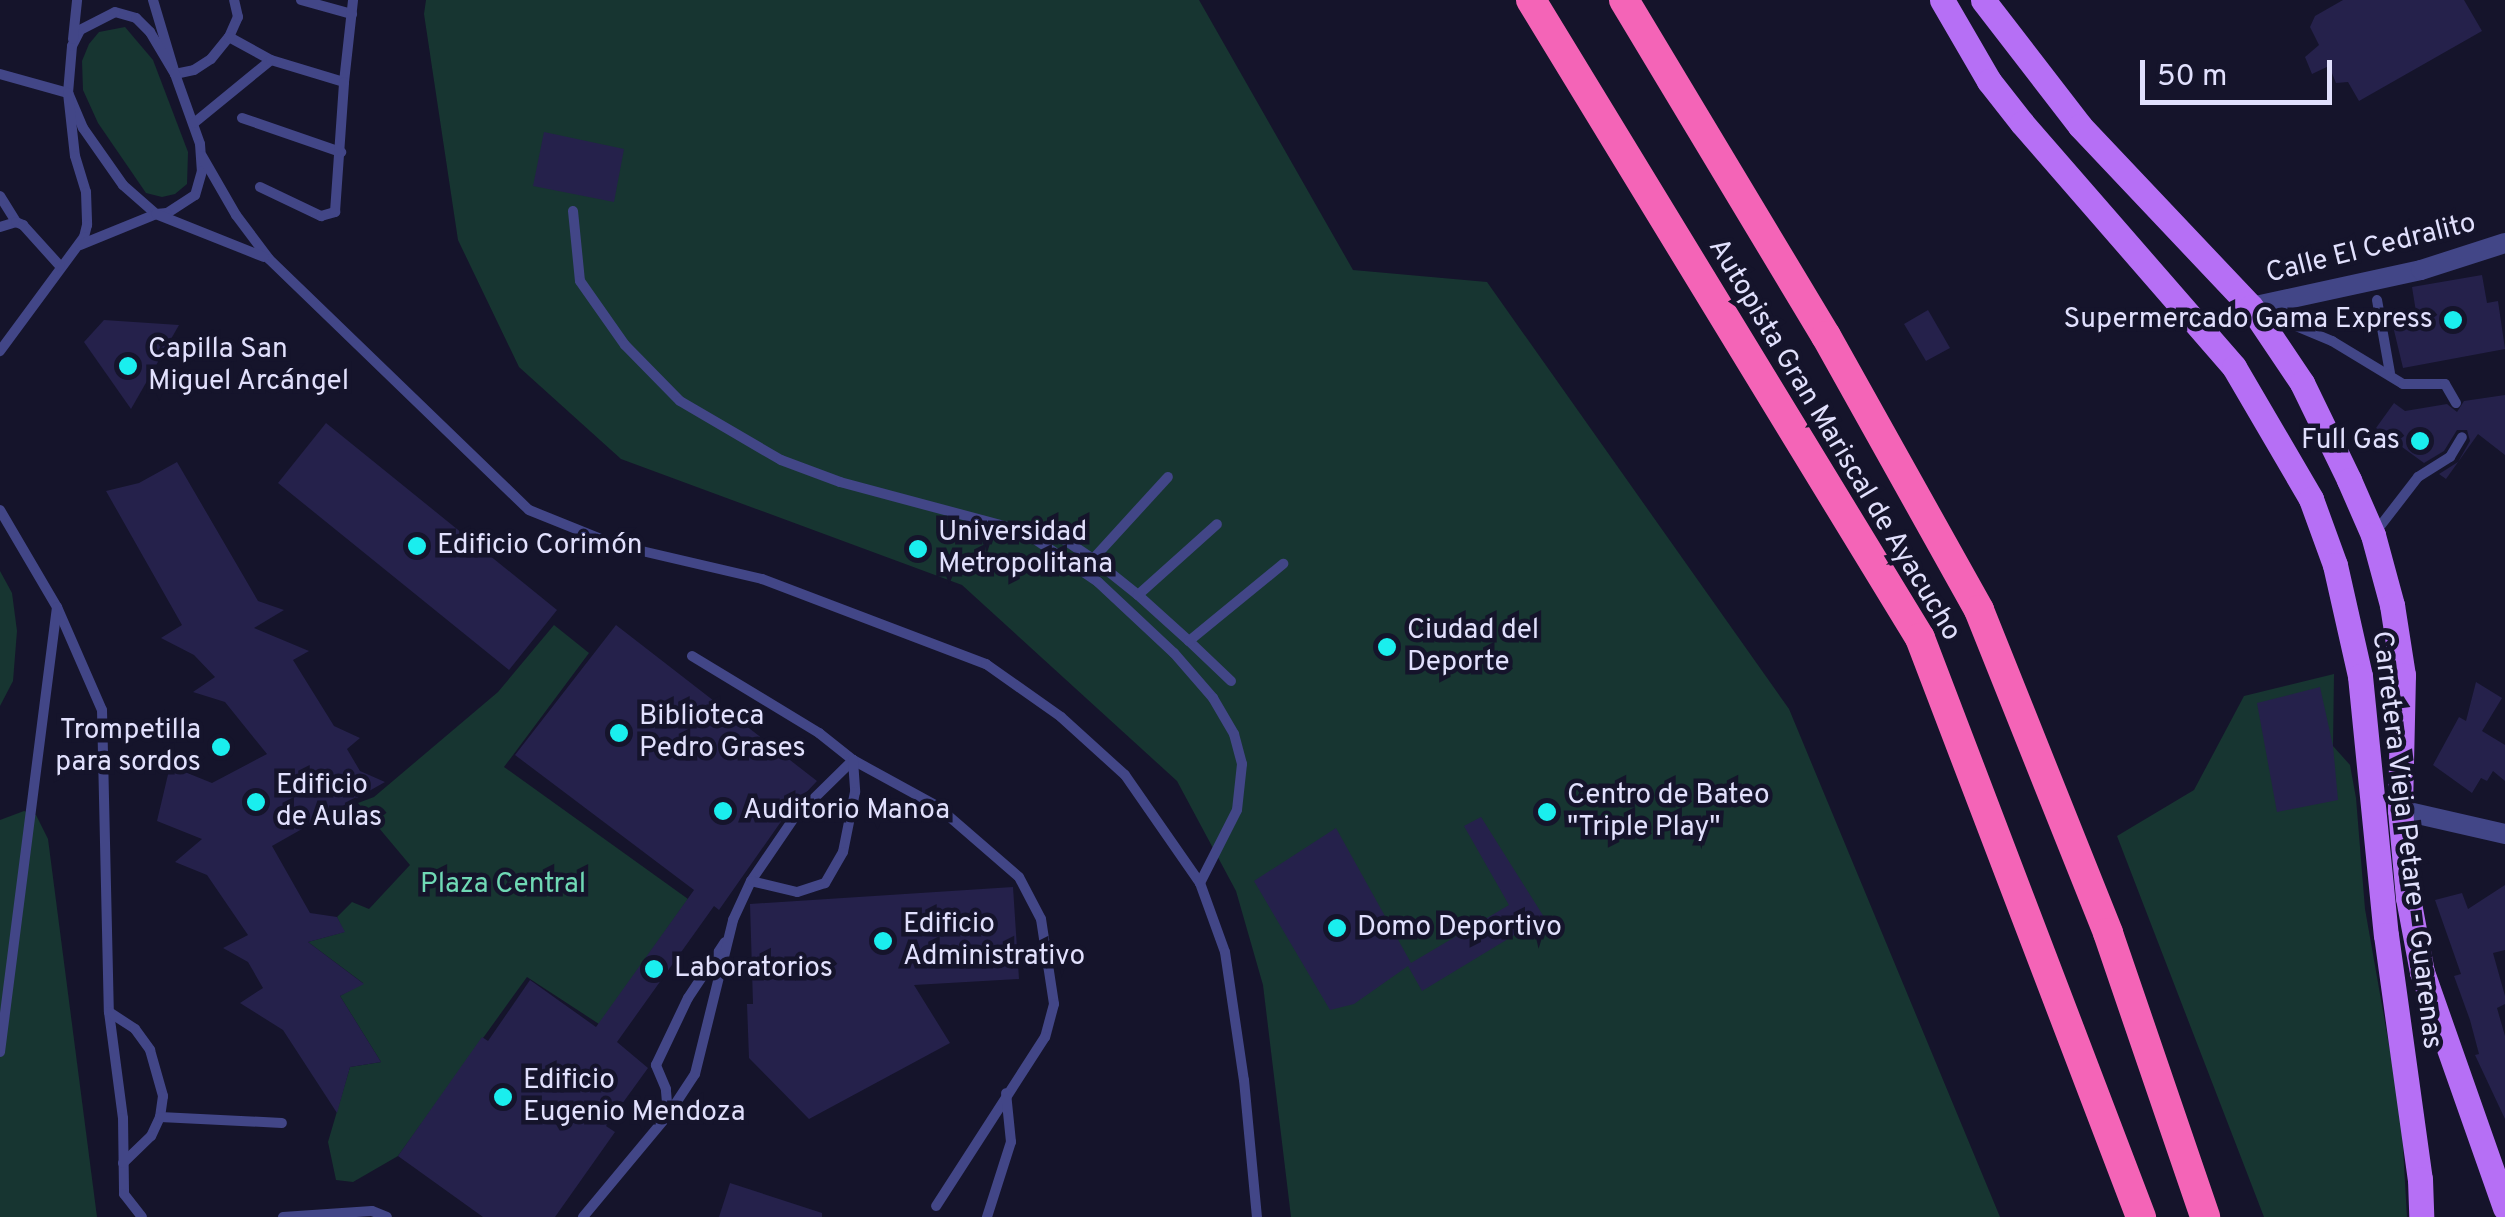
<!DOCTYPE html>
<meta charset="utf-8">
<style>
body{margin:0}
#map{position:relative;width:2505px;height:1217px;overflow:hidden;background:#15142b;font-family:Overpass,sans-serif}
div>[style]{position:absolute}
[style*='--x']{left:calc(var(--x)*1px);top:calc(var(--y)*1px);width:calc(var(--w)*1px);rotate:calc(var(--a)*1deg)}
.green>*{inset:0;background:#173531}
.building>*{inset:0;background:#25214b}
.service>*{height:10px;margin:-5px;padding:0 5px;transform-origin:5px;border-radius:5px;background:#424687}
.minor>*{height:20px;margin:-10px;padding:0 10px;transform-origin:10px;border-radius:10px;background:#424687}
.primary>*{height:25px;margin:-12.5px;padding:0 12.5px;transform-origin:12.5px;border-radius:12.5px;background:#b66ff5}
.motorway>*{height:30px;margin:-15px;padding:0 15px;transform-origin:15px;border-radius:15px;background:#f464b7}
.dots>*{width:28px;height:28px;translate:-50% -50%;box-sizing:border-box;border:5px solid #15142b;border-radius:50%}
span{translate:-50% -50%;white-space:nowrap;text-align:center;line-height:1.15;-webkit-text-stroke:9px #15142b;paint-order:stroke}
.street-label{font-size:28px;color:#e1e0fd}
.poi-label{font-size:28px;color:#e1e0fd}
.right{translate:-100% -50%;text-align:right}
.left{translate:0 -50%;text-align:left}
.park-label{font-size:28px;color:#6fd9b5}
.scale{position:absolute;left:2140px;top:60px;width:192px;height:45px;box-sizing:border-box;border:5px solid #e1e0fd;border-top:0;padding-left:12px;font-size:30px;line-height:35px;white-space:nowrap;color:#e1e0fd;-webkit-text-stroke:8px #15142b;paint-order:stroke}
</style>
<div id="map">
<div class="green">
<div style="clip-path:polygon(426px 0,1199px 0,1353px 270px,1487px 282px,1789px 709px,2000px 1217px,1291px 1217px,1263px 985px,1236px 891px,1177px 781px,962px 585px,621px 459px,519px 367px,458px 240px,424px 14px)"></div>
<div style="clip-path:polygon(125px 27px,153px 60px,188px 152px,187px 184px,175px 194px,162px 197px,146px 193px,98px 123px,83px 90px,82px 61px,89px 44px,99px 32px)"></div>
<div style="clip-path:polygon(0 571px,12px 593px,17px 631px,13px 681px,0 706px)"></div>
<div style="clip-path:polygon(554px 625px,589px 653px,504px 767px,688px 899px,599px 1024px,527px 977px,398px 1156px,353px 1182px,336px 1180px,328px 1142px,350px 1067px,381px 1062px,340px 996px,363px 983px,308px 942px,344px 932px,337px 917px,352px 902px,369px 909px,410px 865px,358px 803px,374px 797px,498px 692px)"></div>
<div style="clip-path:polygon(2334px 674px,2333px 746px,2350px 765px,2356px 798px,2365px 909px,2401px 1113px,2407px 1217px,2264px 1217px,2117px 836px,2194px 790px,2244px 696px)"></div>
<div style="clip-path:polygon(24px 811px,36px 815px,48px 839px,97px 1217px,0 1217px,0 820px)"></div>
</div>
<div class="building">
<div style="clip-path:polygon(2343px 0,2464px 0,2482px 31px,2359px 101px,2348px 82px,2336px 83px,2329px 66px,2312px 74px,2305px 57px,2319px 45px,2310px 27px,2315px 16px)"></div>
<div style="clip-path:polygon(544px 132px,624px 149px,614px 202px,533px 186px)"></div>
<div style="clip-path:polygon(2482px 275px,2487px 303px,2498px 301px,2505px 349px,2403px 368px,2392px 322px,2417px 318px,2412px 287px)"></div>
<div style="clip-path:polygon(1928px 310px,1950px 348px,1926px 361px,1904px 324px)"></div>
<div style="clip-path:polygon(104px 320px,179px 325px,131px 409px,84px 342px)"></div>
<div style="clip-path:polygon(2505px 395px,2505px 455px,2478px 434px,2446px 479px,2439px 474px,2458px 462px,2470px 441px,2467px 430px,2457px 430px,2444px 451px,2424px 463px,2376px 428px,2394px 403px,2405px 411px,2447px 404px,2457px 412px,2464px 401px)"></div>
<div style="clip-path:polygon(326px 423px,557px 610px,509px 670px,278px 483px)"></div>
<div style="clip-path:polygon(177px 462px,258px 601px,284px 610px,254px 628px,309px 651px,293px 660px,334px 726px,360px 738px,347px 749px,360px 771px,385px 782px,272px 846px,310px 913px,337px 917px,345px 932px,308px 942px,364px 984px,340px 996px,381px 1062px,350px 1067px,337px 1113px,283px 1030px,240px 1003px,263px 988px,248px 962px,223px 948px,248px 935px,207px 875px,175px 862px,202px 839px,157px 821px,170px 766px,212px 783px,267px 754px,225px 702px,193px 692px,215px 677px,194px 655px,161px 638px,182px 625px,106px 491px,139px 483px)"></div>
<div style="clip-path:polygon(616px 625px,817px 781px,787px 813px,719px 910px,714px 906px,617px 1042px,648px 1068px,606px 1126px,615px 1132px,555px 1217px,483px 1217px,398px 1156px,482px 1037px,488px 1041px,530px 980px,596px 1027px,694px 890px,515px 755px)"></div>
<div style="clip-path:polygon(2476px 682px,2502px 698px,2482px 731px,2505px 745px,2505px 781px,2493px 771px,2487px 781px,2481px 778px,2472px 793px,2433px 765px,2459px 717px,2466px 721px)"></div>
<div style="clip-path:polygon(2320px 687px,2333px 746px,2338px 800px,2277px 812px,2257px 703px)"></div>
<div style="clip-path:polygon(1481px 817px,1544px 917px,1422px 991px,1408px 966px,1354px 1004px,1330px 1010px,1254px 881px,1336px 828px,1411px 963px,1509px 905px,1464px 826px)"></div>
<div style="clip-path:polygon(2505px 885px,2505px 950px,2493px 953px,2505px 996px,2505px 1004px,2497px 1008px,2505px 1036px,2505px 1119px,2475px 1055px,2479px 1054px,2470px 1020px,2454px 976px,2461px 974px,2435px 900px,2462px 893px,2468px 909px)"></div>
<div style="clip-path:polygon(1013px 887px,1019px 979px,914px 985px,950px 1043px,809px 1119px,749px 1058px,747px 1004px,753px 1004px,750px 904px)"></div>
<div style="clip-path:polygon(730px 1183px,822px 1213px,822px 1217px,719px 1217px)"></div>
</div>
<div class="service">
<div style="--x:153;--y:0;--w:77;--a:73.4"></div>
<div style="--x:175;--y:74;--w:19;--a:-12"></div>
<div style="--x:194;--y:70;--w:20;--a:-33"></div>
<div style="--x:211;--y:59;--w:28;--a:-51"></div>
<div style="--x:229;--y:37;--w:22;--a:-66"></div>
<div style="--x:238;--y:17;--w:17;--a:-103"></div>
<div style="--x:301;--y:0;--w:53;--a:15.4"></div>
<div style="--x:115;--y:12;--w:22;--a:16"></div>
<div style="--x:136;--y:18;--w:20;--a:45"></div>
<div style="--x:150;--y:32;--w:49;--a:59.2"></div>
<div style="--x:175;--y:74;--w:74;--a:70.3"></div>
<div style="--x:200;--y:144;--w:27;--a:86"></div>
<div style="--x:202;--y:171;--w:25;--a:106"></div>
<div style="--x:195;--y:195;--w:33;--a:147"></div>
<div style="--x:167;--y:213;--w:11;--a:175"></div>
<div style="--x:156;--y:214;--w:44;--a:-138.7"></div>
<div style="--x:123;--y:185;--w:70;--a:-125.1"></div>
<div style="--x:83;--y:128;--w:38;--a:-113"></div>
<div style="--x:68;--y:93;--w:47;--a:-85.1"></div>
<div style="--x:72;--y:46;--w:18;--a:-63"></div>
<div style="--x:80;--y:30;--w:39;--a:-27"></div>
<div style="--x:229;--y:37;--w:48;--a:28.7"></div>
<div style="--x:73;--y:39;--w:39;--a:-84"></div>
<div style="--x:0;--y:74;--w:71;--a:15.6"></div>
<div style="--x:68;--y:93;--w:63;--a:83.7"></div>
<div style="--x:75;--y:156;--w:38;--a:73"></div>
<div style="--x:86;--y:192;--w:33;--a:88"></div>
<div style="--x:87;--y:225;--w:12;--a:104"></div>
<div style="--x:84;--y:237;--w:142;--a:126.4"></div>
<div style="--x:242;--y:118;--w:105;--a:19"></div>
<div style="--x:194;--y:123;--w:99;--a:-39.3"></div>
<div style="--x:271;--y:60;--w:76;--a:16.8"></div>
<div style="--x:344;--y:82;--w:82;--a:-83.7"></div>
<div style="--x:202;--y:156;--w:68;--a:60"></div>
<div style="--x:236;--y:215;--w:55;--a:53.1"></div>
<div style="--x:269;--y:259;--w:361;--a:44"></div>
<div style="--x:529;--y:510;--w:94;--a:21.9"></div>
<div style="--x:616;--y:545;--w:150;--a:13.1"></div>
<div style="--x:762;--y:579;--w:240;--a:20.8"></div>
<div style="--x:986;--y:664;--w:92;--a:35.2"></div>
<div style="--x:1061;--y:717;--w:86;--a:42.2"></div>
<div style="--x:1125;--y:775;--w:131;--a:55.2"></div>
<div style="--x:1200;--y:883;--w:73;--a:70.1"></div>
<div style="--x:1225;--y:952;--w:129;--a:81.6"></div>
<div style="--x:1244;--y:1080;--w:138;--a:84.6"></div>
<div style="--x:260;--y:187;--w:68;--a:25.4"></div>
<div style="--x:321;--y:216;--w:15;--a:-16"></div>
<div style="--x:335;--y:212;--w:130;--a:-86"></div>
<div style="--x:0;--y:196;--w:31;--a:58"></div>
<div style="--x:573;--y:211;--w:70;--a:84.3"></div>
<div style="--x:580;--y:281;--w:78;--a:54.9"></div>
<div style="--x:625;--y:345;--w:78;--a:45.5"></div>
<div style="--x:680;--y:401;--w:117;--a:30.3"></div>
<div style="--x:781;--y:460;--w:63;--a:20.4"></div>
<div style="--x:840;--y:482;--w:189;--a:15"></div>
<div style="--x:1023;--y:531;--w:91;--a:34.2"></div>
<div style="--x:1098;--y:582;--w:104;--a:43.1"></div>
<div style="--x:1174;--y:653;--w:60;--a:49.1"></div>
<div style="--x:1213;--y:698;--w:42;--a:59.7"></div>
<div style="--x:1234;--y:734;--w:31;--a:75"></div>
<div style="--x:1242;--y:764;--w:46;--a:96.2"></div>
<div style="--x:1237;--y:810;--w:82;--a:116.9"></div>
<div style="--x:0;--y:227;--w:17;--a:-17"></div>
<div style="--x:16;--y:222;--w:8;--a:23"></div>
<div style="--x:23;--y:225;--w:55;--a:47.9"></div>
<div style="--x:80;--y:245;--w:82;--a:-22.2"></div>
<div style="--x:156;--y:214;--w:116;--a:21.7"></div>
<div style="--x:2377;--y:300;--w:74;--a:79.9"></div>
<div style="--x:2262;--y:312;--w:76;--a:22.5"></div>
<div style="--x:2332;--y:341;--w:83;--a:31.2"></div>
<div style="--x:2403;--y:384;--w:42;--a:0"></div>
<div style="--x:2445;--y:384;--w:22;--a:60"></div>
<div style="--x:0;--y:510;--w:113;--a:59.6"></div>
<div style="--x:57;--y:607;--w:112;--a:66.4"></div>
<div style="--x:102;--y:710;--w:302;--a:88.7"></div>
<div style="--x:109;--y:1012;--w:107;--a:82.5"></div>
<div style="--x:123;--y:1118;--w:76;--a:89.2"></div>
<div style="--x:124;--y:1194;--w:29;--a:52"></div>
<div style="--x:1053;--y:532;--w:48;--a:34"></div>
<div style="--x:2374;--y:534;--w:72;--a:-52.3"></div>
<div style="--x:2418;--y:477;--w:38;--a:-32"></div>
<div style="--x:2450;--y:457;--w:23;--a:-59"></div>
<div style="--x:1138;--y:595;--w:58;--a:-141.3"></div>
<div style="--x:1093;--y:559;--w:111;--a:-47.6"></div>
<div style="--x:1189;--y:641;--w:69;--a:-138"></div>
<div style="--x:1138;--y:595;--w:106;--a:-41.9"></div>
<div style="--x:692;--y:656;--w:149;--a:31.2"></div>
<div style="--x:819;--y:733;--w:43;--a:38.5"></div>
<div style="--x:853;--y:760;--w:96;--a:28.7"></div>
<div style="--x:937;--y:806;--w:108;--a:40.9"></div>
<div style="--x:1019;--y:877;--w:47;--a:62.4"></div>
<div style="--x:1041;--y:919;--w:86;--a:81.3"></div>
<div style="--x:1054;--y:1004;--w:34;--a:105"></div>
<div style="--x:1045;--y:1037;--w:201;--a:122.8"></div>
<div style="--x:1231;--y:681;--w:58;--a:-136.4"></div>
<div style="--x:1189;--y:641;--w:122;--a:-39.3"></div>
<div style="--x:109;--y:1012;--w:31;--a:33"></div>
<div style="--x:135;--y:1029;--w:26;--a:54"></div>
<div style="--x:150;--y:1050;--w:48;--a:74.2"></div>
<div style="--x:163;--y:1096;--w:21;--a:98"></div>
<div style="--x:160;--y:1117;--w:21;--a:115"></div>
<div style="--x:151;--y:1136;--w:39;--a:136"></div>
<div style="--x:0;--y:1052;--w:448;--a:-82.7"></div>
<div style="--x:668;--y:1114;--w:25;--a:-95"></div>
<div style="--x:666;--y:1089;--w:26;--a:-113"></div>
<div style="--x:656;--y:1065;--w:74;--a:-64.5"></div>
<div style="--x:688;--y:998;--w:67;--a:-56.5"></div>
<div style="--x:160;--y:1117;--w:122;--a:2.8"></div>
<div style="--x:283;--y:1217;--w:89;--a:-3.9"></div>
<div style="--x:372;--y:1211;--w:16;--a:22"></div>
<div style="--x:583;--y:1217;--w:133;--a:-50.2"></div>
<div style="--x:668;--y:1115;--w:49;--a:-56.6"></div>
<div style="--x:695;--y:1074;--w:159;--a:-76.1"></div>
<div style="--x:733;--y:920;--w:43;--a:-65.2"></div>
<div style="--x:751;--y:881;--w:76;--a:-55.7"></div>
<div style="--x:794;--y:818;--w:83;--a:-44.5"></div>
<div style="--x:853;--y:760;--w:32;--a:86"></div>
<div style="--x:855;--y:792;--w:61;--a:101.3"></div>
<div style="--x:843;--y:852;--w:36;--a:120"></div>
<div style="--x:825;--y:883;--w:29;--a:162"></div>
<div style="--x:797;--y:892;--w:47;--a:-166.6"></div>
<div style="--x:987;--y:1217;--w:79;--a:-72.3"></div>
<div style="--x:1011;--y:1142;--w:49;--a:-95.8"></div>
</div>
<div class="minor">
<div style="--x:2251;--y:307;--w:174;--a:-12.3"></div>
<div style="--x:2421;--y:270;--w:88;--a:-17.8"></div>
<div style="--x:2400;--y:810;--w:108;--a:12.9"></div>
</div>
<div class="primary">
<div style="--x:1942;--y:0;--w:94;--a:59.9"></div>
<div style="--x:1989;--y:81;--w:53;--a:51.8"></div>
<div style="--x:2022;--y:123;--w:323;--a:49"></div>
<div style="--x:2234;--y:367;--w:153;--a:59.7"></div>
<div style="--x:2311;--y:499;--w:70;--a:70"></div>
<div style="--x:2335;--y:565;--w:114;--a:77.3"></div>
<div style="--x:2360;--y:676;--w:260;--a:84.3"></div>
<div style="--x:2386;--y:935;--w:246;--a:82.1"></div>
<div style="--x:2420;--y:1179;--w:38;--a:88"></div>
<div style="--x:1983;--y:0;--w:159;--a:52.4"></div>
<div style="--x:2080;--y:126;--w:249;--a:46.6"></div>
<div style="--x:2251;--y:307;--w:92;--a:56.1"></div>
<div style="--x:2302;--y:383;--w:108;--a:64.1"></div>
<div style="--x:2349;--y:480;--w:60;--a:66.4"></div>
<div style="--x:2373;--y:535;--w:73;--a:74.8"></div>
<div style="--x:2392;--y:605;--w:71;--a:81.1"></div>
<div style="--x:2403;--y:675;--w:135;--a:91.3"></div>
<div style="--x:2400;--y:810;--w:88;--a:84.8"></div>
<div style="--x:2408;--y:898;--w:75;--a:79.3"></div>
<div style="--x:2422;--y:972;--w:250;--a:70.6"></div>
</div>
<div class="motorway">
<div style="--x:1531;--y:0;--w:747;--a:58.63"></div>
<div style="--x:1920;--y:638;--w:620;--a:69.11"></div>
<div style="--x:1624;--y:0;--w:392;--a:59"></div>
<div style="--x:1826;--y:336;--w:314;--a:60.8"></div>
<div style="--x:1979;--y:610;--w:348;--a:68.2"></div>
<div style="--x:2108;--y:933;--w:300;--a:71.1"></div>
</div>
<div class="dots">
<div style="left:2453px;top:320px;background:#1aeeee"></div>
<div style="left:128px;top:366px;background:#1aeeee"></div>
<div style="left:2420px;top:441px;background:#1aeeee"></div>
<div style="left:417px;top:546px;background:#1aeeee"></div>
<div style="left:918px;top:549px;background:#1aeeee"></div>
<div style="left:1387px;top:647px;background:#1aeeee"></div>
<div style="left:619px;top:733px;background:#1aeeee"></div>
<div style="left:221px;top:747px;background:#1aeeee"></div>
<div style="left:256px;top:802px;background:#1aeeee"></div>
<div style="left:723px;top:811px;background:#1aeeee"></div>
<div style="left:1547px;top:812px;background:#1aeeee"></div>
<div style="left:1337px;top:928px;background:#1aeeee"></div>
<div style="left:883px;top:941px;background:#1aeeee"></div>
<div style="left:654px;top:969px;background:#1aeeee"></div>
<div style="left:503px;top:1097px;background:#1aeeee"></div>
</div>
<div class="street-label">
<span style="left:2371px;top:249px;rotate:-14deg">Calle El Cedralito</span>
<span style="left:1834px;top:440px;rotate:59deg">Autopista Gran Mariscal de Ayacucho</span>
<span style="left:2406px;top:840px;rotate:83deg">Carretera Vieja Petare - Guarenas</span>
</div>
<div class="poi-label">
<span class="right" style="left:2433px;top:320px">Supermercado Gama Express</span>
<span class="left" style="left:148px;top:366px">Capilla San<br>Miguel Arcángel</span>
<span class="right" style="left:2400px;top:441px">Full Gas</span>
<span class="left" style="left:938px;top:549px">Universidad<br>Metropolitana</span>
<span class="left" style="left:437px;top:546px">Edificio Corimón</span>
<span class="left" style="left:1407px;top:647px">Ciudad del<br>Deporte</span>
<span class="left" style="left:639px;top:733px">Biblioteca<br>Pedro Grases</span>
<span class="right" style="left:201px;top:747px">Trompetilla<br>para sordos</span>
<span class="left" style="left:276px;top:802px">Edificio<br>de Aulas</span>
<span class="left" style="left:1567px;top:812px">Centro de Bateo<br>"Triple Play"</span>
<span class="left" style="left:743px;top:811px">Auditorio Manoa</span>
<span class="left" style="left:903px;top:941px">Edificio<br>Administrativo</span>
<span class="left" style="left:1357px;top:928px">Domo Deportivo</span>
<span class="left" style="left:674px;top:969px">Laboratorios</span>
<span class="left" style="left:523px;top:1097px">Edificio<br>Eugenio Mendoza</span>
</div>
<div class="park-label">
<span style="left:503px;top:885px">Plaza Central</span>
</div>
<div class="scale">50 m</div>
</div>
